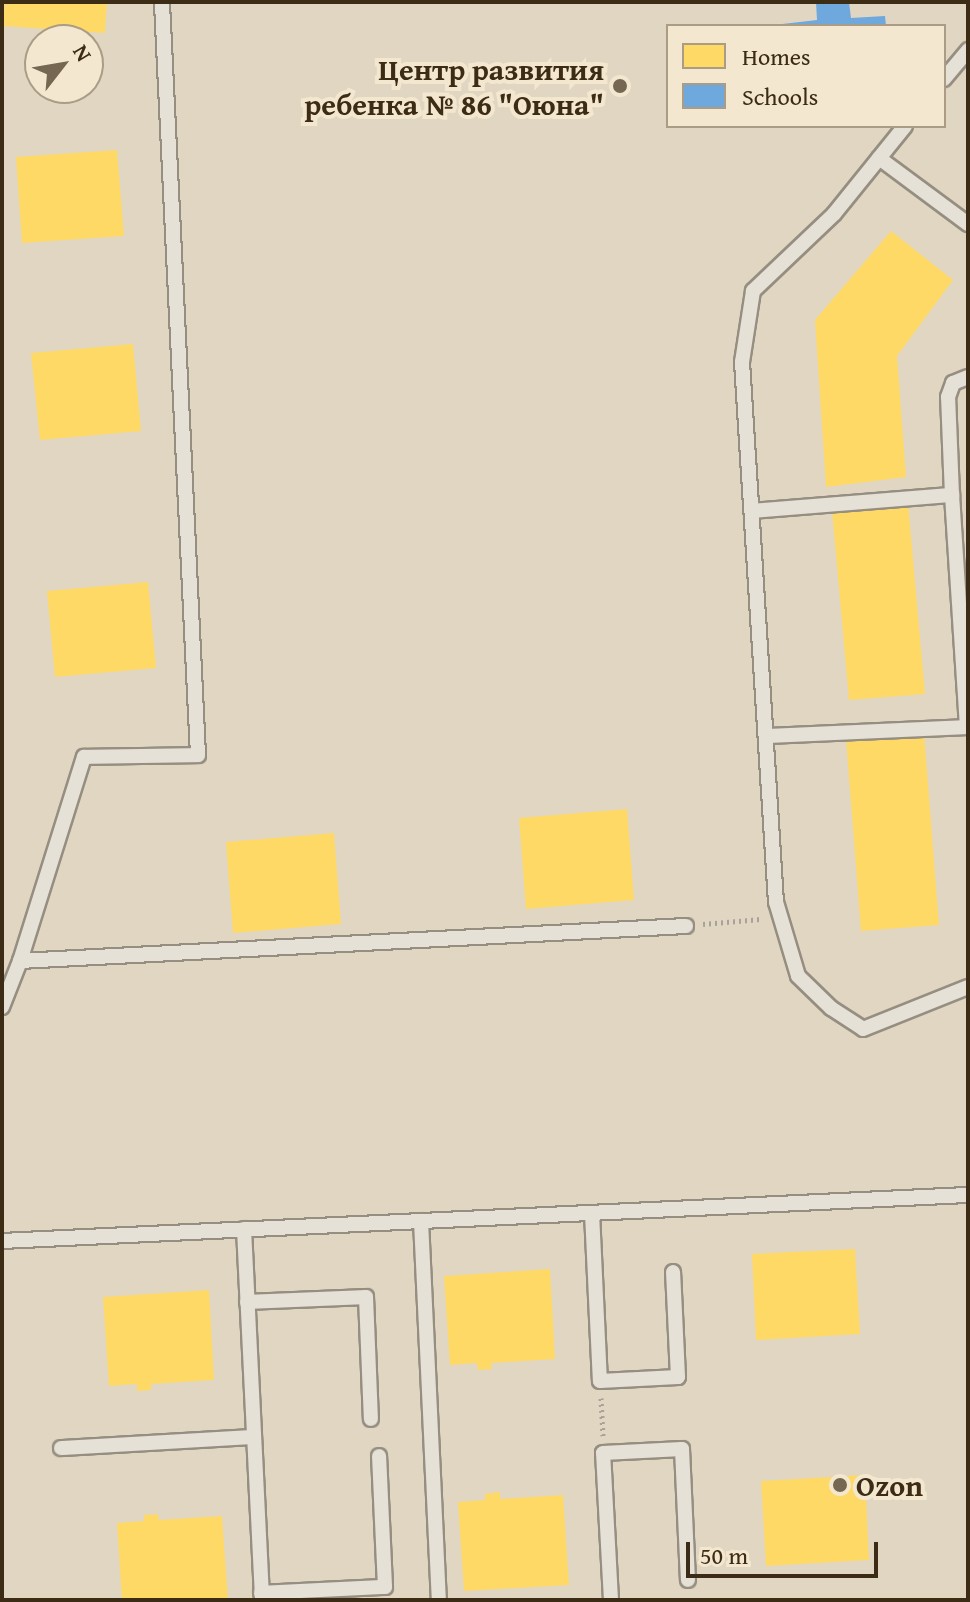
<!DOCTYPE html>
<meta charset="utf-8">
<style>
body{margin:0}
#map{position:relative;width:970px;height:1602px;overflow:hidden;background:#e0d6c2;font-family:"Gentium Book Plus",serif}
div>[style]{position:absolute}
[style*='--x']{left:calc(var(--x)*1px);top:calc(var(--y)*1px);width:calc(var(--w)*1px);rotate:calc(var(--a)*1deg)}
.homes>*{inset:0;background:#ffd966}
.schools>*{inset:0;background:#6fa8dc}
.path>*{height:5px;margin-top:-2.5px;transform-origin:0;background:repeating-linear-gradient(90deg,#a8a298 0 2px,transparent 0 6px)}
.roads{filter:drop-shadow(2px 0 #968e81) drop-shadow(-2px 0 #968e81) drop-shadow(0 2px #968e81) drop-shadow(0 -2px #968e81)}
.lane>*{height:14px;margin:-7px;padding:0 7px;transform-origin:7px;border-radius:7px;background:#e6e1d7}
.dots>*{width:22px;height:22px;translate:-50% -50%;box-sizing:border-box;border:4px solid #f3e8cf;border-radius:50%}
span{translate:-50% -50%;white-space:nowrap;text-align:center;line-height:1.15;-webkit-text-stroke:8px #f3e8cf;paint-order:stroke}
.poi-label{font-size:30px;color:#3c2b15;font-weight:700}
.right{translate:-100% -50%;text-align:right}
.left{translate:0 -50%;text-align:left}
.frame{position:absolute;inset:0;border:4px solid #3c2b15;pointer-events:none}
.legend{position:absolute;left:666px;top:24px;width:280px;height:104px;box-sizing:border-box;background:#f3e8cf;border:2px solid #aa9c85;margin:0;padding:10px 14px;list-style:none;font-size:24px;color:#3c2b15}
.legend li{display:flex;align-items:center;gap:16px;height:40px}
.legend b{width:40px;border:2px solid #aa9c85}
.north{position:absolute;left:24px;top:24px;width:80px;height:80px;box-sizing:border-box;background:#f3e8cf;border:2px solid #aa9c85;border-radius:50%;rotate:59deg;font-size:22px;font-weight:700;line-height:32px;text-align:center;color:#3c2b15}
.north::after{content:'';display:block;margin:auto;width:28px;height:36px;background:#756752;clip-path:polygon(50% 0,100% 100%,50% 72%,0 100%)}
.scale{position:absolute;left:686px;top:1542px;width:192px;height:36px;box-sizing:border-box;border:4px solid #3c2b15;border-top:0;padding-left:10px;font-size:24px;line-height:28px;white-space:nowrap;color:#3c2b15;-webkit-text-stroke:6px #f3e8cf;paint-order:stroke}
</style>
<div id="map">
<div class="homes">
<div style="clip-path:polygon(5px 2px,107px 2px,105px 33px,3px 26px)"></div>
<div style="clip-path:polygon(117px 150px,124px 236px,22px 243px,16px 157px)"></div>
<div style="clip-path:polygon(891px 231px,953px 280px,897px 356px,906px 477px,826px 487px,815px 320px)"></div>
<div style="clip-path:polygon(133px 344px,141px 431px,40px 440px,31px 353px)"></div>
<div style="clip-path:polygon(908px 503px,925px 694px,849px 700px,832px 510px)"></div>
<div style="clip-path:polygon(148px 582px,156px 668px,55px 677px,47px 591px)"></div>
<div style="clip-path:polygon(924px 733px,939px 925px,861px 931px,846px 739px)"></div>
<div style="clip-path:polygon(627px 809px,634px 900px,526px 909px,519px 818px)"></div>
<div style="clip-path:polygon(334px 833px,341px 924px,233px 933px,226px 842px)"></div>
<div style="clip-path:polygon(855px 1249px,860px 1334px,756px 1340px,752px 1254px)"></div>
<div style="clip-path:polygon(550px 1269px,555px 1359px,491px 1363px,492px 1369px,478px 1370px,477px 1363px,450px 1365px,444px 1276px)"></div>
<div style="clip-path:polygon(209px 1290px,214px 1380px,151px 1384px,151px 1390px,137px 1391px,137px 1384px,109px 1386px,103px 1297px)"></div>
<div style="clip-path:polygon(865px 1475px,869px 1560px,766px 1566px,761px 1481px)"></div>
<div style="clip-path:polygon(500px 1492px,500px 1499px,563px 1495px,569px 1585px,464px 1591px,458px 1502px,485px 1500px,485px 1494px)"></div>
<div style="clip-path:polygon(158px 1514px,159px 1520px,222px 1516px,228px 1600px,122px 1600px,117px 1523px,144px 1521px,144px 1515px)"></div>
</div>
<div class="schools">
<div style="clip-path:polygon(816px 2px,849px 2px,851px 18px,885px 16px,886px 26px,765px 26px,817px 20px)"></div>
</div>
<div class="path">
<div style="--x:703;--y:924;--w:58;--a:-4.9"></div>
<div style="--x:601;--y:1398;--w:38;--a:87"></div>
</div>
<div class="roads">
<div class="lane">
<div style="--x:944;--y:79;--w:38;--a:-50"></div>
<div style="--x:905;--y:126;--w:113;--a:128.9"></div>
<div style="--x:834;--y:214;--w:112;--a:136.5"></div>
<div style="--x:753;--y:291;--w:72;--a:98.8"></div>
<div style="--x:742;--y:362;--w:541;--a:86.4"></div>
<div style="--x:776;--y:902;--w:77;--a:73.4"></div>
<div style="--x:798;--y:976;--w:46;--a:44.1"></div>
<div style="--x:831;--y:1008;--w:38;--a:33"></div>
<div style="--x:863;--y:1029;--w:113;--a:-21.8"></div>
<div style="--x:879;--y:158;--w:111;--a:36.6"></div>
<div style="--x:952;--y:495;--w:98;--a:-92.3"></div>
<div style="--x:948;--y:397;--w:15;--a:-70"></div>
<div style="--x:953;--y:383;--w:16;--a:-22"></div>
<div style="--x:752;--y:511;--w:201;--a:-4.6"></div>
<div style="--x:952;--y:495;--w:232;--a:86.3"></div>
<div style="--x:967;--y:727;--w:198;--a:177.4"></div>
<div style="--x:20;--y:961;--w:214;--a:-72.6"></div>
<div style="--x:84;--y:757;--w:114;--a:-1"></div>
<div style="--x:198;--y:755;--w:754;--a:-92.74"></div>
<div style="--x:2;--y:1007;--w:49;--a:-68.6"></div>
<div style="--x:20;--y:961;--w:667;--a:-3.01"></div>
<div style="--x:592;--y:1213;--w:168;--a:87.3"></div>
<div style="--x:600;--y:1381;--w:78;--a:-2.9"></div>
<div style="--x:678;--y:1377;--w:105;--a:-92.7"></div>
<div style="--x:421;--y:1221;--w:379;--a:87.3"></div>
<div style="--x:244;--y:1229;--w:371;--a:87.2"></div>
<div style="--x:2;--y:1241;--w:967;--a:-2.73"></div>
<div style="--x:247;--y:1302;--w:119;--a:-2.4"></div>
<div style="--x:366;--y:1297;--w:122;--a:87.7"></div>
<div style="--x:61;--y:1448;--w:193;--a:-3.3"></div>
<div style="--x:261;--y:1593;--w:124;--a:-2.8"></div>
<div style="--x:385;--y:1587;--w:131;--a:-92.6"></div>
<div style="--x:611;--y:1600;--w:147;--a:-93.1"></div>
<div style="--x:603;--y:1453;--w:79;--a:-2.9"></div>
<div style="--x:682;--y:1449;--w:131;--a:87.4"></div>
</div>
</div>
<div class="dots">
<div style="left:620px;top:86px;background:#756752"></div>
<div style="left:840px;top:1485px;background:#756752"></div>
</div>
<div class="poi-label">
<span class="right" style="left:604px;top:86px">Центр развития<br>ребенка № 86 "Оюна"</span>
<span class="left" style="left:856px;top:1485px">Ozon</span>
</div>
<div class="frame"></div>
<ul class="legend">
<li><b style="height:22px;background:#ffd966"></b>Homes</li>
<li><b style="height:22px;background:#6fa8dc"></b>Schools</li>
</ul>
<div class="north">N</div>
<div class="scale">50 m</div>
</div>
